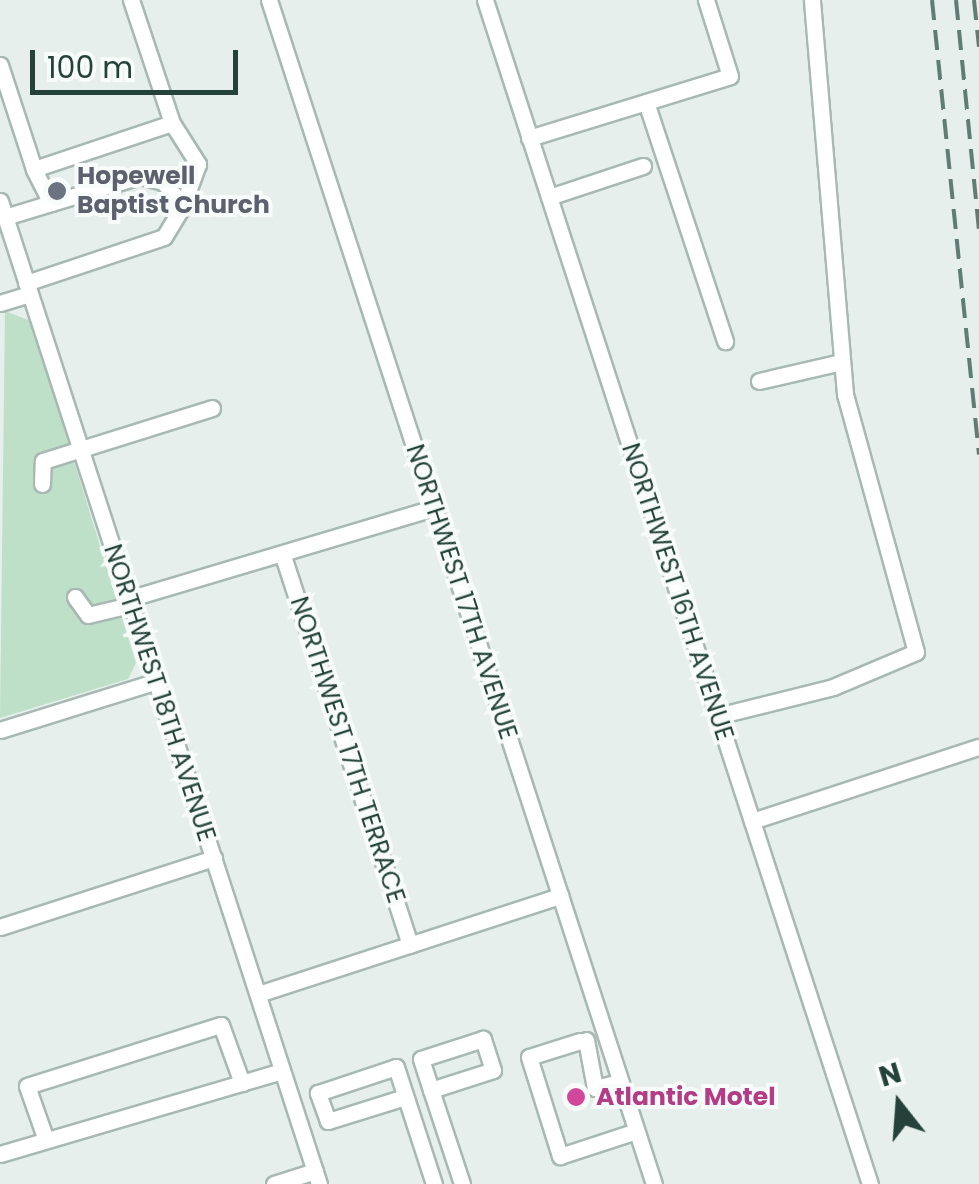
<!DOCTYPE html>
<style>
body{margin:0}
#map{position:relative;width:979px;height:1184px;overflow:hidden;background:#e6efeb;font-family:Poppins,sans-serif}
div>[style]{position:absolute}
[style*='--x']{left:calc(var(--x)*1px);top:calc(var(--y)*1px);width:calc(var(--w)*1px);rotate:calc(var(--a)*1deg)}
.green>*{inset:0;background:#bfe0c8}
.roads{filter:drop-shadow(2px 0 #a8b8b2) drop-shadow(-2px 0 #a8b8b2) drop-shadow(0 2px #a8b8b2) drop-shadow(0 -2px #a8b8b2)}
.minor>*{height:15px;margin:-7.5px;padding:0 7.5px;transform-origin:7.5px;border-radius:7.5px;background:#fff}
.rail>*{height:4px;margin-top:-2px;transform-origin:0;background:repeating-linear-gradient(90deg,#5f7d75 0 20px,transparent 0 30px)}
.dots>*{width:28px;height:28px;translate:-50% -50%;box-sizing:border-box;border:5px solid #f7fbf9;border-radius:50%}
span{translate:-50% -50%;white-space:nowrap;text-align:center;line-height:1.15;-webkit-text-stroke:8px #f7fbf9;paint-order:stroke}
.worship-label{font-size:25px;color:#5b616d;font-weight:700}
.left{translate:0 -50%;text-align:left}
.street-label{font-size:25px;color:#24423a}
.hotel-label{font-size:25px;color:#b23c85;font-weight:700}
.north{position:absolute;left:849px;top:1054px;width:100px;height:100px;-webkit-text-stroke:8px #f7fbf9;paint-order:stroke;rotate:343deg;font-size:28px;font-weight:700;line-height:40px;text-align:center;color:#24423a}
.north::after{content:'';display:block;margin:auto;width:35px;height:45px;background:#24423a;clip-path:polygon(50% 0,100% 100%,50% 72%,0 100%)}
.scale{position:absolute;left:30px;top:50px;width:208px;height:45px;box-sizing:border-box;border:5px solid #24423a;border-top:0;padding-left:12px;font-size:30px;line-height:35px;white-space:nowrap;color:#24423a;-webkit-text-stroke:8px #f7fbf9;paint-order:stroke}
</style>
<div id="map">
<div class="green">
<div style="clip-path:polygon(5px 311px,31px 321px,136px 663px,128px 679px,0 718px)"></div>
</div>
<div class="roads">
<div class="minor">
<div style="--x:269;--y:0;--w:1245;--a:71.99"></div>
<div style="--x:485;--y:0;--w:1245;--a:71.99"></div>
<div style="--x:0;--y:65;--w:109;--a:71.9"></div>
<div style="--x:34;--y:169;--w:145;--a:-18.4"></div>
<div style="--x:172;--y:123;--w:130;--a:-108.4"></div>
<div style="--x:646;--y:102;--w:252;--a:71.7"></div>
<div style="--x:172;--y:123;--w:49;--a:57.6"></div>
<div style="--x:198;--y:164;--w:44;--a:110.1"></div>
<div style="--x:529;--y:138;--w:210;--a:-17.1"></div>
<div style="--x:730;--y:76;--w:80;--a:-107.5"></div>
<div style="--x:549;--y:197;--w:99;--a:-18.3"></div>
<div style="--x:0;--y:201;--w:1033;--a:72.02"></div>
<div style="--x:5;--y:217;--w:48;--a:-16.9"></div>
<div style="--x:26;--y:283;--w:145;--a:-18.4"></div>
<div style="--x:164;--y:237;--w:37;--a:-59"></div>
<div style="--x:183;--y:205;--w:30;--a:-131"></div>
<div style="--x:163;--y:182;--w:24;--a:-165"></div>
<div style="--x:140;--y:176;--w:93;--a:163.1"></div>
<div style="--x:51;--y:203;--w:38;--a:-117"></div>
<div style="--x:0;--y:303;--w:30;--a:-17"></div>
<div style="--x:759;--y:381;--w:84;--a:-13"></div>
<div style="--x:42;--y:484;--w:23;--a:-88"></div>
<div style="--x:43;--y:461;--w:177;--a:-17.4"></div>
<div style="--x:283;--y:556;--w:409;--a:71.9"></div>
<div style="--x:75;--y:597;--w:22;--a:54"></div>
<div style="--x:88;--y:615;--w:43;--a:-13.4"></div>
<div style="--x:128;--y:599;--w:319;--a:-16.6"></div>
<div style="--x:717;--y:716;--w:120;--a:-14"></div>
<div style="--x:833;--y:687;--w:90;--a:-22.9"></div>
<div style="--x:916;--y:652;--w:268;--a:-105.4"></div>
<div style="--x:845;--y:394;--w:395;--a:-94.8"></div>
<div style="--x:0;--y:730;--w:161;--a:-17.3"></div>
<div style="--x:752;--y:821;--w:238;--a:-18.1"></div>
<div style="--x:0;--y:927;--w:225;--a:-17.9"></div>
<div style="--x:258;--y:994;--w:318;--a:-18"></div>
<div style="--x:586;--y:1040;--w:49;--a:79.4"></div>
<div style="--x:595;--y:1088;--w:25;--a:-14"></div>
<div style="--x:580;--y:1041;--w:53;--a:162.6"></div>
<div style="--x:529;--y:1057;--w:104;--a:72.6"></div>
<div style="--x:560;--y:1156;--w:80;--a:-18.2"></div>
<div style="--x:431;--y:1090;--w:65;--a:-17.9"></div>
<div style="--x:493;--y:1070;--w:33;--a:-108"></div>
<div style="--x:483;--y:1039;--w:65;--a:162.1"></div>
<div style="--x:421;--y:1059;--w:33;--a:72"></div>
<div style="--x:431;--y:1090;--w:99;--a:71.7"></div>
<div style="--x:405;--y:1097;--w:81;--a:162.7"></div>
<div style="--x:328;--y:1121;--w:30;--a:-110"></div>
<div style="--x:318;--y:1093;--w:82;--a:-18.4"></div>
<div style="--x:396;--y:1067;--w:123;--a:72"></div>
<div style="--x:46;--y:1140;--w:57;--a:-109.4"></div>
<div style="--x:27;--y:1086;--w:203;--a:-17.5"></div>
<div style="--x:221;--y:1025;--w:62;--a:70.1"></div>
<div style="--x:0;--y:1154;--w:294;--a:-16.4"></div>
<div style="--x:274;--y:1184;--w:43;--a:-17.6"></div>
</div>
</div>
<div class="rail">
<div style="--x:932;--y:0;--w:457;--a:84.1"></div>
<div style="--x:956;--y:0;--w:230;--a:84.3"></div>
<div style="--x:974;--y:0;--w:47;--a:83.9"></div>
</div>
<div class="dots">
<div style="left:57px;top:191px;background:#6b7280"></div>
<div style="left:576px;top:1097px;background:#d1479c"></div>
</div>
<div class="worship-label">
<span class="left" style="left:77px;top:191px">Hopewell<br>Baptist Church</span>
</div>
<div class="street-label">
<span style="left:461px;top:592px;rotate:72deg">NORTHWEST 17TH AVENUE</span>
<span style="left:677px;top:592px;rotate:72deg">NORTHWEST 16TH AVENUE</span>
<span style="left:159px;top:693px;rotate:72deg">NORTHWEST 18TH AVENUE</span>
<span style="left:347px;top:750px;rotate:72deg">NORTHWEST 17TH TERRACE</span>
</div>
<div class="hotel-label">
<span class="left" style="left:596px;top:1097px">Atlantic Motel</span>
</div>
<div class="north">N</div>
<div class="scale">100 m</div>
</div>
